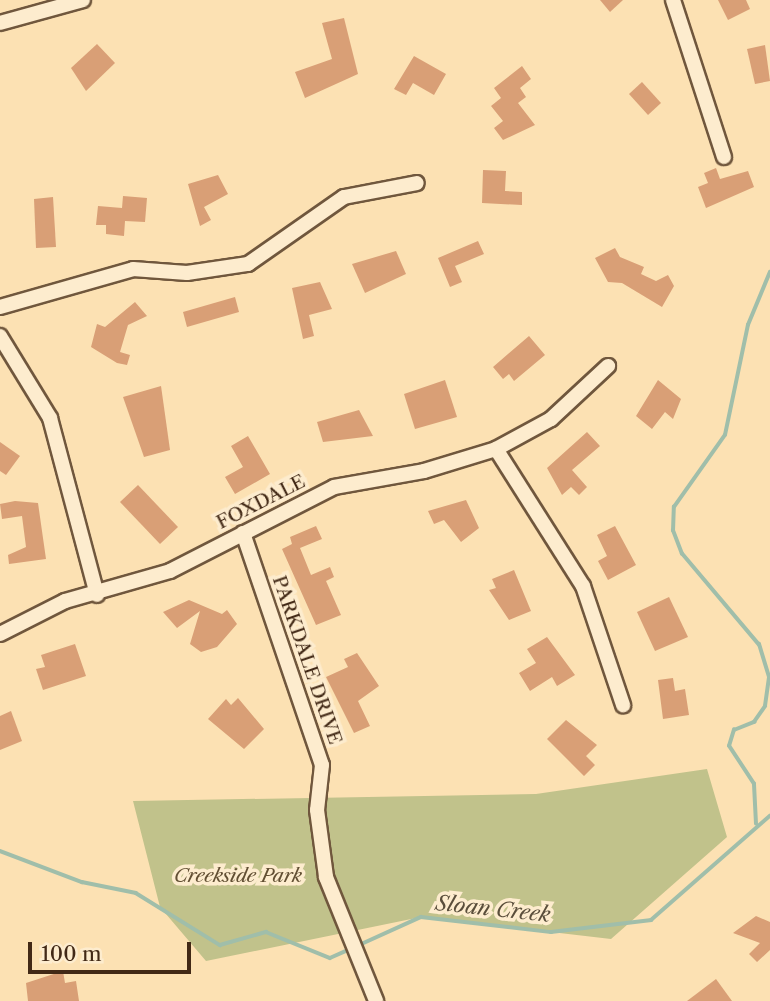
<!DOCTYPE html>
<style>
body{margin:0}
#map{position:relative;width:770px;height:1001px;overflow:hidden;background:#fce1b3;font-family:"Libre Caslon Text",serif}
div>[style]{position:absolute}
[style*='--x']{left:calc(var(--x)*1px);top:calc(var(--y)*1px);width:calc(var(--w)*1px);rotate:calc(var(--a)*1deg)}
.green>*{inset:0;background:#c1c28b}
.stream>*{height:3.5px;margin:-1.75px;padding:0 1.75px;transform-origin:1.75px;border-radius:1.75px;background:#a0beaa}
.building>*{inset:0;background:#d99f76}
.roads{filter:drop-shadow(2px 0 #70573d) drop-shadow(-2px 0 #70573d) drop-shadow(0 2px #70573d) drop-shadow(0 -2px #70573d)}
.minor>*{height:14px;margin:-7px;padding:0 7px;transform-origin:7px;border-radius:7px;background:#fdecce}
span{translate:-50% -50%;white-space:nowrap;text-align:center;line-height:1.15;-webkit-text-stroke:7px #fdecce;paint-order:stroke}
.street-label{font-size:19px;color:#422916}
.park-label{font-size:19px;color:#624f33;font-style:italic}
.water-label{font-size:21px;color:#5a4e3b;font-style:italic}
.scale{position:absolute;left:28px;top:942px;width:163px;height:32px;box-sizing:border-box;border:4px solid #422916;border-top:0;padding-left:9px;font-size:21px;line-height:24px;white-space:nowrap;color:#422916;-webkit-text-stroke:5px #fdecce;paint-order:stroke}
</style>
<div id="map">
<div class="green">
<div style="clip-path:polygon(707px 769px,727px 837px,611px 939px,421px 917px,206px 961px,160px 907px,133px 801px,536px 794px)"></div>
</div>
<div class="stream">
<div style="--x:756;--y:824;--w:40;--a:-92.9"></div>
<div style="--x:754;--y:784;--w:45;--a:-123.3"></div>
<div style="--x:729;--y:746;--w:17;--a:-73"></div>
<div style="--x:734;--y:730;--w:22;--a:-22"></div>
<div style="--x:754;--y:722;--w:19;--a:-55"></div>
<div style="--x:765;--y:706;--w:29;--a:-82"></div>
<div style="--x:769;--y:677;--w:34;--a:-107"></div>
<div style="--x:759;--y:645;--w:119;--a:-130.2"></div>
<div style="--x:682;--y:554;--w:25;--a:-111"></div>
<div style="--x:673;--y:531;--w:24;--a:-88"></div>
<div style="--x:674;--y:507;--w:88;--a:-54.7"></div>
<div style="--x:725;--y:435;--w:112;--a:-78.2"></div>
<div style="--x:748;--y:325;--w:57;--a:-67.5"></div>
<div style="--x:0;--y:851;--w:88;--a:20.7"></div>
<div style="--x:82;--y:882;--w:55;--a:11.5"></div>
<div style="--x:136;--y:893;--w:99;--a:31.8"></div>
<div style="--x:220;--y:945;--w:48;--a:-15.8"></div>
<div style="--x:266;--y:932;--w:69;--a:22.1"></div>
<div style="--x:330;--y:958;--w:22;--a:-24"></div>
<div style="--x:357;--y:946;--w:70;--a:-24.4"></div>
<div style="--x:421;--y:917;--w:131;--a:6.6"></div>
<div style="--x:551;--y:932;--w:101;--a:-6.8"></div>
<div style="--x:651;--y:920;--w:158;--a:-41.2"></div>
</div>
<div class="building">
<div style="clip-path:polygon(600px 0,623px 0,610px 12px)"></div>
<div style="clip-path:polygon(718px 0,746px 0,750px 9px,728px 20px)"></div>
<div style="clip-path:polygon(344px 18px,358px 74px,305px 98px,295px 72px,332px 59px,322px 23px)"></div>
<div style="clip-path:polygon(97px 44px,115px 63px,86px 91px,71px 68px)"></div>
<div style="clip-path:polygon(765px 45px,770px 81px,755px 84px,747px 49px)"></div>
<div style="clip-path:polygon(414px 56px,446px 74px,434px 95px,413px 83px,406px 95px,394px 89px)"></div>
<div style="clip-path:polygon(522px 66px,531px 79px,520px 88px,526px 97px,518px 103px,535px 125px,503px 140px,494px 128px,503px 121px,491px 106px,501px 98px,494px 88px)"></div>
<div style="clip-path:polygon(642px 82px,661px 103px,648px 115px,629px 94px)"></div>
<div style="clip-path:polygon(716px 168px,720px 179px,748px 171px,754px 187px,706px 208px,698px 187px,708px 183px,704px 173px)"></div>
<div style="clip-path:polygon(483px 170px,506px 171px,505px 191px,522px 192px,522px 205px,482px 203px)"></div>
<div style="clip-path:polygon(218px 175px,228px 194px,204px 207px,211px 220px,200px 226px,188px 184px)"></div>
<div style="clip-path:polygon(123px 196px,147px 198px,145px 222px,125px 221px,124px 236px,106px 234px,106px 225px,96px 225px,98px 206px,122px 208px)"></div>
<div style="clip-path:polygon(53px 197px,56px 247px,36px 248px,34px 199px)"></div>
<div style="clip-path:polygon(478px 241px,484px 254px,455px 266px,462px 282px,450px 287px,438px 258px)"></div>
<div style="clip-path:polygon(615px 248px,620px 257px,644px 267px,641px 274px,656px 281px,668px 275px,674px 286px,662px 307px,622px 283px,608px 282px,595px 258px)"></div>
<div style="clip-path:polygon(396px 251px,406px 274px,365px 293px,352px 264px)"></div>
<div style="clip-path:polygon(320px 282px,332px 309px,309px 315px,314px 336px,303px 339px,292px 288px)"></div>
<div style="clip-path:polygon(235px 297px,239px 312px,187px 327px,183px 312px)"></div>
<div style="clip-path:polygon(135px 302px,147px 316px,128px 325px,120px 352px,130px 355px,127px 365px,117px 363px,91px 347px,97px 324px,105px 327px)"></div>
<div style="clip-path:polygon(529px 336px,545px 355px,514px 381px,509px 374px,503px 379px,493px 367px)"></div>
<div style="clip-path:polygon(445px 380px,457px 417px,415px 429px,404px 394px)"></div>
<div style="clip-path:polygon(658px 380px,681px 399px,673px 419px,665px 412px,652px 429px,636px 416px)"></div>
<div style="clip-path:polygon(161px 386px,170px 450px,144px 457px,123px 397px)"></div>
<div style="clip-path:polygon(359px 410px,373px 436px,323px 442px,317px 422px)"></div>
<div style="clip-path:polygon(587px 432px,600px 446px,572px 470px,587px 487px,579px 495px,571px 487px,562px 495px,547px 468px)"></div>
<div style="clip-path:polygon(248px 436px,270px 474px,235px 494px,225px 477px,243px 467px,231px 446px)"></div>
<div style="clip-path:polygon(0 442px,20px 456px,6px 475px,0 471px)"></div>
<div style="clip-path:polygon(138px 485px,178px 527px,160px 544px,120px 502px)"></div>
<div style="clip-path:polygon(466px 500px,479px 528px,461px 542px,444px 520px,434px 524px,428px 511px)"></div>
<div style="clip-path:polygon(15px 501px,38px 503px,46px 559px,9px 564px,8px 555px,26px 547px,22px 516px,2px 519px,0 504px)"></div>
<div style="clip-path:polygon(316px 526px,322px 539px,300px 548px,311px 575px,330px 567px,334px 577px,326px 581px,341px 615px,316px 625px,282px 549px,292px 544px,290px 537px)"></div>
<div style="clip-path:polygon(615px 526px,636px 565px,608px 580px,598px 561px,607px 556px,597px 535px)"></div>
<div style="clip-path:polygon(514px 570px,531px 611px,509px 620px,489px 590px,496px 588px,492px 579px)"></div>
<div style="clip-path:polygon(669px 597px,688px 637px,655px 651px,637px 612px)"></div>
<div style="clip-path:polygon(189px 600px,222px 614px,227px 610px,237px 624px,217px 647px,201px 652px,190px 644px,200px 611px,177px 628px,163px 612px)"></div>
<div style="clip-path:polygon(547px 637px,575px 675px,557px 686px,552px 677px,530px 691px,519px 673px,536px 663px,527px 649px)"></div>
<div style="clip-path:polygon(75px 644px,86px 676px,43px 690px,36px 669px,45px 667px,41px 655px)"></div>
<div style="clip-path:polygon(357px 653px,379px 686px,358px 701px,370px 726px,354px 733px,326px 677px,348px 667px,344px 659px)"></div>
<div style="clip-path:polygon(673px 678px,675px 691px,685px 689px,689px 715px,663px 719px,658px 680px)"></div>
<div style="clip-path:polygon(238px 698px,264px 729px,244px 749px,208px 719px,226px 699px,231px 705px)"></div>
<div style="clip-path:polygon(11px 711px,22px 741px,0 750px,0 716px)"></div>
<div style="clip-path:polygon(566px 720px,597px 745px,586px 756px,595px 765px,584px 776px,547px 739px)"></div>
<div style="clip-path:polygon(756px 916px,770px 922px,770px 950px,757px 962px,749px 954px,760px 943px,733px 933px)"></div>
<div style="clip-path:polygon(63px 971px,65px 983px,76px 981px,79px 1001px,28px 1001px,26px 983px)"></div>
<div style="clip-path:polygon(716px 979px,732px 1001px,687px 1001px)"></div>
</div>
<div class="roads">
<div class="minor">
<div style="--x:673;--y:0;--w:165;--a:72"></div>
<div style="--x:0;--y:23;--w:86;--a:-15.5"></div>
<div style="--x:0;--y:307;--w:138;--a:-15.9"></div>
<div style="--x:133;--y:269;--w:54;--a:4.2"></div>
<div style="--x:187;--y:273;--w:62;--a:-8.4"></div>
<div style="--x:248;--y:264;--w:117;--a:-34.9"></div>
<div style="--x:344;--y:197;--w:74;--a:-10.9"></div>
<div style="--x:0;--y:336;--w:96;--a:58.6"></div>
<div style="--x:50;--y:418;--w:183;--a:75.1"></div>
<div style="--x:496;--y:449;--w:162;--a:57.6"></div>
<div style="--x:583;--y:586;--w:126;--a:71.4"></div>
<div style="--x:243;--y:533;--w:245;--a:71.2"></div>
<div style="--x:322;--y:765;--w:45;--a:96.3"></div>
<div style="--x:317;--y:810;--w:68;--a:82.3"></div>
<div style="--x:326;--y:877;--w:134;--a:68"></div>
<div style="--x:0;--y:634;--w:73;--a:-26.9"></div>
<div style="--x:65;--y:601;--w:109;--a:-15.9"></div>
<div style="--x:170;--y:571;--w:184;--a:-27.1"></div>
<div style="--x:334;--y:487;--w:91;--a:-10.1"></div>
<div style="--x:424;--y:471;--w:75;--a:-17"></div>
<div style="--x:496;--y:449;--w:63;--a:-28.6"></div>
<div style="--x:551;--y:419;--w:78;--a:-42.9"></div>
</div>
</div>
<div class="street-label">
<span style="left:261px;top:502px;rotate:-27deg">FOXDALE</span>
<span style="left:307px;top:660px;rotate:71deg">PARKDALE DRIVE</span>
</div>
<div class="park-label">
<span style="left:238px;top:876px">Creekside Park</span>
</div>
<div class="water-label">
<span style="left:493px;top:909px;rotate:6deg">Sloan Creek</span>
</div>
<div class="scale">100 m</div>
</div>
